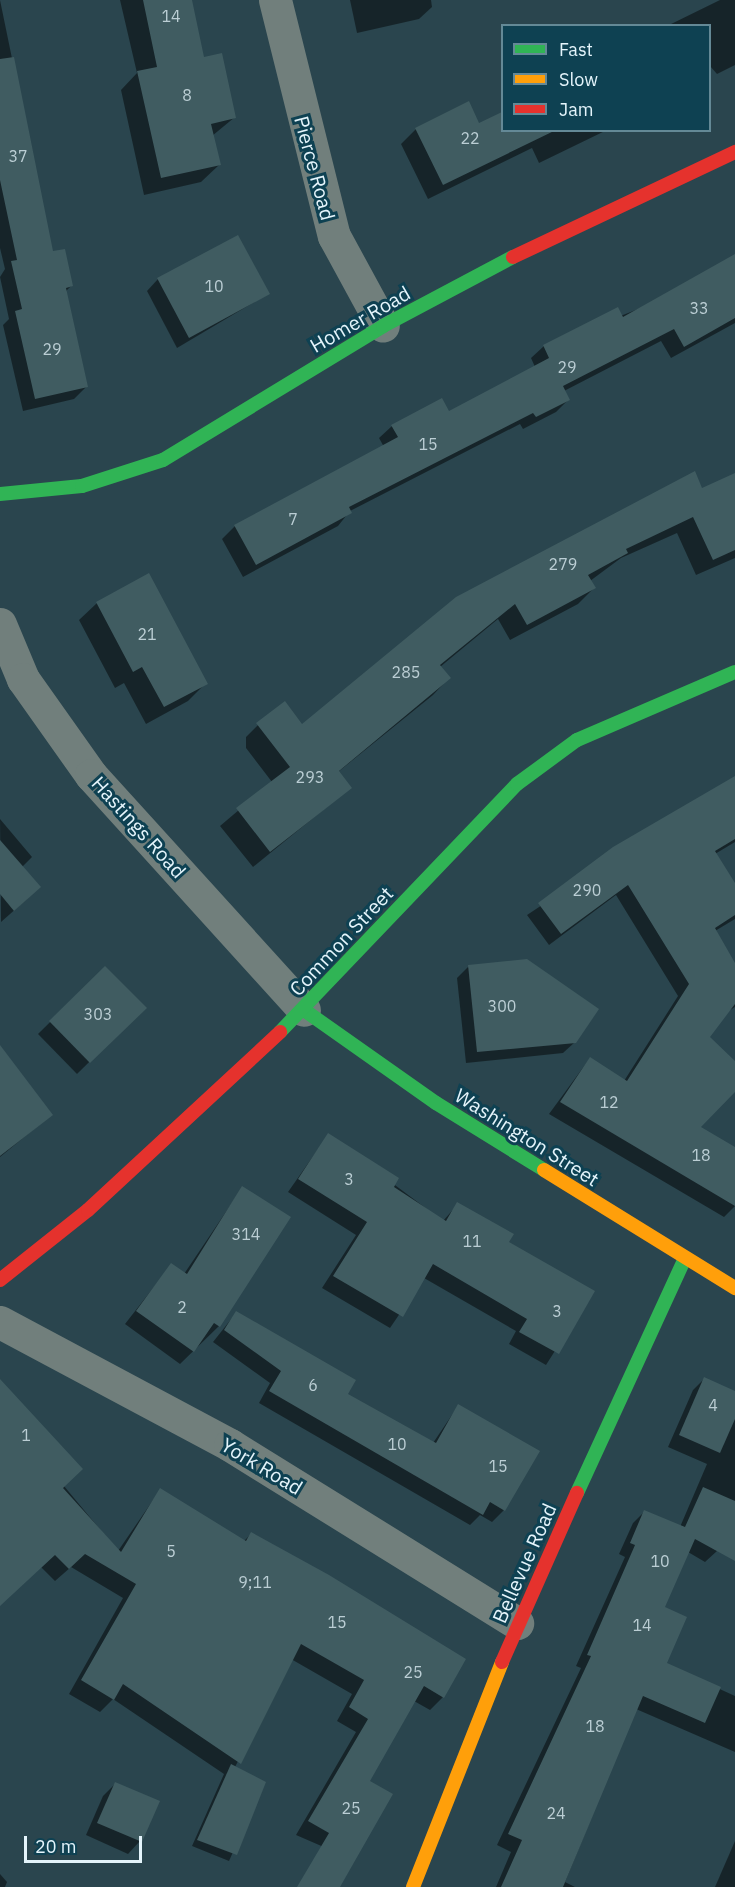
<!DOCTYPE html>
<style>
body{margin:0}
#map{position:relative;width:735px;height:1887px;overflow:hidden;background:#2a454e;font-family:"IBM Plex Sans",sans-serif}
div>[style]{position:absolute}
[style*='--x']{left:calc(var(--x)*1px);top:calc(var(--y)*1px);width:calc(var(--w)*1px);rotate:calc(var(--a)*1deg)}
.shadow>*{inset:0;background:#0007}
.building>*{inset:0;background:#405c61}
.street>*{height:33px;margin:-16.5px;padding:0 16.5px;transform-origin:16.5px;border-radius:16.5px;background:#717f7c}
.fast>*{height:14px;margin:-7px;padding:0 7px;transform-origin:7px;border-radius:7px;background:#30b455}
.slow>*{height:14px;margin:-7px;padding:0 7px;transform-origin:7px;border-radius:7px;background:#ff9f0a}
.jam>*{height:14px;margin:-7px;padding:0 7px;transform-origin:7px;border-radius:7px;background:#e5322d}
span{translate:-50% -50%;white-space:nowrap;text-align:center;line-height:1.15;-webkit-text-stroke:6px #0e4152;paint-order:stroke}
.number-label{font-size:16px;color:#bbced4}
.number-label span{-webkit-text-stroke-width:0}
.street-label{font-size:20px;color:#e4f4fb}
.legend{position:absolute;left:501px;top:24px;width:210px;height:108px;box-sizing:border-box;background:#0e4152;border:2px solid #648996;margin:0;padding:8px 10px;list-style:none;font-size:18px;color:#e4f4fb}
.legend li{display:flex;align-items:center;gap:12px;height:30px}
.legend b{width:30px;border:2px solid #648996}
.scale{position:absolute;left:24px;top:1836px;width:118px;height:27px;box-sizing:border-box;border:3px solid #e4f4fb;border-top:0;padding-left:8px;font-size:18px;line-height:21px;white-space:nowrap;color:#e4f4fb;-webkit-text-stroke:4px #0e4152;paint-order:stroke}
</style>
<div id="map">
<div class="shadow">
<div style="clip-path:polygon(0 0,52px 253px,72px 285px,65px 292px,86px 387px,74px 399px,23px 411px,3px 325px,9px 319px,0 277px,5px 269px,0 248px)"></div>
<div style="clip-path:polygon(120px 0,190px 0,203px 58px,235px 117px,212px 136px,219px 165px,201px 182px,144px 195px,121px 90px,137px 73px)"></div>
<div style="clip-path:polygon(350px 0,431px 0,432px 7px,419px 19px,357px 33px)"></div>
<div style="clip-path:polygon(720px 0,735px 0,735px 65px,717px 74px,710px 66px,710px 26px,667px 26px)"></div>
<div style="clip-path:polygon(502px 116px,502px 130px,607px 130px,539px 163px,532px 148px,428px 199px,401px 144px,416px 129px,478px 125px)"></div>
<div style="clip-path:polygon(735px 271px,735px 323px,671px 358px,661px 341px,564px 391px,568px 400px,556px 412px,523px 429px,520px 424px,350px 511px,338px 526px,243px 577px,222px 539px,235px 526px,384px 447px,379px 438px,392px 426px,448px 413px,535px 367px,531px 358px,544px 346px)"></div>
<div style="clip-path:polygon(158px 279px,268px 294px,177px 348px,147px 291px)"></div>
<div style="clip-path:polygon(694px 473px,701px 490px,735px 474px,735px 558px,696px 575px,677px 533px,621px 558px,590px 581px,594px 588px,578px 604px,510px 640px,498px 619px,440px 667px,449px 678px,433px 695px,338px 772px,350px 788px,253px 867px,220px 826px,272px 782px,246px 748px,246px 737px,263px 720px,302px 726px,457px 598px)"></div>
<div style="clip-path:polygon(97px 603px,206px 683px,188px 701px,146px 724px,124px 683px,115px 688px,79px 620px)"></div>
<div style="clip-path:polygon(735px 777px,735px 842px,715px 854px,735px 886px,735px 919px,715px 931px,735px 967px,735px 1007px,722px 1015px,708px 1037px,735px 1063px,735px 1090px,699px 1128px,735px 1149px,735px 1206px,724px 1217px,549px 1114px,590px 1058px,624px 1081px,678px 996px,616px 895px,549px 945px,527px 915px)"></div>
<div style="clip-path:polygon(0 819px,32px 857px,22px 867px,27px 899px,1px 922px)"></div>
<div style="clip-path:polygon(468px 967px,575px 1042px,563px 1053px,466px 1063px,457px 978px)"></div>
<div style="clip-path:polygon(105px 968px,144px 1008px,77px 1074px,38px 1034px)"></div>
<div style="clip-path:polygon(0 1048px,51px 1115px,0 1157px)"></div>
<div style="clip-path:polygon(328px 1135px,443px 1221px,458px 1204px,507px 1243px,593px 1291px,546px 1365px,509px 1344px,516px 1331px,424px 1278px,390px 1328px,322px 1288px,356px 1235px,288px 1192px)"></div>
<div style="clip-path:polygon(242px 1188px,289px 1218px,219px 1326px,180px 1364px,125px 1324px,171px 1265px,184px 1274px)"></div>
<div style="clip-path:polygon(236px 1313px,346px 1394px,433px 1443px,458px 1406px,538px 1452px,504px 1510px,492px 1522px,480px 1515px,470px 1525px,259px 1403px,270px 1383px,213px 1342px)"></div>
<div style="clip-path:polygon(704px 1379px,735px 1392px,735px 1507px,717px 1551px,705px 1562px,688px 1552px,663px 1608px,665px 1664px,735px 1696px,735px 1752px,636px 1709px,565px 1882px,575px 1887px,496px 1887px,511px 1852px,497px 1845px,581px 1668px,576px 1666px,625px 1557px,619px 1554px,633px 1523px,644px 1512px,680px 1527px,707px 1464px,668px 1447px,693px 1390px)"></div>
<div style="clip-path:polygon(0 1409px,118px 1551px,160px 1490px,244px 1541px,251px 1534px,443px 1697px,430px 1710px,414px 1701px,368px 1782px,349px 1858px,296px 1835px,356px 1732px,337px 1721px,352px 1694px,291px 1659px,235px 1767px,264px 1783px,229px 1861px,192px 1846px,224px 1774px,113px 1699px,100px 1712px,69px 1694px,123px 1598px,71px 1567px,55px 1581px,41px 1567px,0 1605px)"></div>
<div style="clip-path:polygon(115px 1784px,140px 1841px,128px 1854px,86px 1835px,103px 1796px)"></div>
<div style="clip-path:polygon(735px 1841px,735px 1887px,715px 1887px)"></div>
<div style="clip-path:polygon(0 1874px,7px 1882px,5px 1887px,0 1887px)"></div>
</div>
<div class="building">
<div style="clip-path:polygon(143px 0,192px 0,204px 57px,222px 53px,236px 118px,211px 124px,221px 165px,161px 178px,137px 71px,157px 67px)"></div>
<div style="clip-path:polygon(14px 57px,53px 251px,65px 249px,73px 286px,66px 288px,88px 387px,35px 399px,15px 311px,22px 309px,11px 261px,17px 260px,0 180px,0 59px)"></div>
<div style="clip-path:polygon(469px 101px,479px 123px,502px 112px,502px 130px,556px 130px,443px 185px,415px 128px)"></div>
<div style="clip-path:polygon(238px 235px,270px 294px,189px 338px,157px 278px)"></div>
<div style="clip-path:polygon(735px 254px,735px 318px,684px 347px,674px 329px,563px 386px,570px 400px,536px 417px,533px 413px,349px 507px,352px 513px,256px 565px,234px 525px,398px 437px,391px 425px,442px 398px,449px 411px,549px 358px,543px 345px,618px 307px,623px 317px)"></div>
<div style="clip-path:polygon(695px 471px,702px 488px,735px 473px,735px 550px,713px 560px,693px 517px,626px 549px,628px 553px,588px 575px,596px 588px,527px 625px,515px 604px,440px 665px,451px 678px,339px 771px,352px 788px,270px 852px,236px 808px,290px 767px,256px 723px,285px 701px,302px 724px,456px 597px)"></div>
<div style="clip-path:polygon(149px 573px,208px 684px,164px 707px,142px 667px,133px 672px,96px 602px)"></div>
<div style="clip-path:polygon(735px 776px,735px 839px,715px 851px,735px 883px,735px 915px,715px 928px,735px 963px,735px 1004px,710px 1037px,735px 1061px,735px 1092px,701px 1127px,735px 1147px,735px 1206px,560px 1102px,590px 1057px,627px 1081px,689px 984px,628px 885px,561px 934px,538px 903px,613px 847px)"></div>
<div style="clip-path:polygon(0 840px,41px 887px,14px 911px,0 894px)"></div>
<div style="clip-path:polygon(527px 959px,599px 1009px,576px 1043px,477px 1052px,468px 965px)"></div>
<div style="clip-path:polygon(105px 966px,147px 1008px,90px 1063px,49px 1021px)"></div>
<div style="clip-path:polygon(0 1045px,53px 1115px,0 1156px)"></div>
<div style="clip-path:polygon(328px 1133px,399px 1178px,394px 1187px,446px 1221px,457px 1202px,514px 1234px,509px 1242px,595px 1291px,559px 1354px,519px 1332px,527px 1319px,433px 1264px,403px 1317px,333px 1276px,367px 1222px,298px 1179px)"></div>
<div style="clip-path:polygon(242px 1186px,291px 1217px,220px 1327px,214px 1323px,194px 1352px,136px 1311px,171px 1263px,187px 1274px)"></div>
<div style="clip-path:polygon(236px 1311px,356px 1380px,348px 1394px,436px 1443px,458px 1404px,540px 1451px,505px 1511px,490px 1502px,483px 1515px,269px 1391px,281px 1371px,224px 1330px)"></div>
<div style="clip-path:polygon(704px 1377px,735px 1391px,735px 1419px,720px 1453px,679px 1435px)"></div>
<div style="clip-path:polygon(0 1379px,83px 1469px,63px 1488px,121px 1552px,160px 1488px,246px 1541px,251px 1532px,329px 1575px,466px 1659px,444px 1698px,424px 1686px,370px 1781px,393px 1794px,340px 1887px,297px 1887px,329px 1833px,308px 1821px,368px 1719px,349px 1707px,364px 1680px,301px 1644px,241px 1764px,123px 1684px,114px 1700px,81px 1680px,136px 1584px,85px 1554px,69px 1569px,55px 1555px,0 1606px)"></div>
<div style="clip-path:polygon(703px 1487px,735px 1501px,735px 1561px,695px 1539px,665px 1607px,687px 1617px,667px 1663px,721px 1687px,705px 1723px,643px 1696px,563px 1887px,501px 1887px,522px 1840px,508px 1834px,591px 1656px,587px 1655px,635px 1545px,630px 1543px,644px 1510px,685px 1527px)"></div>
<div style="clip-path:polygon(231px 1764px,266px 1782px,237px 1855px,197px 1840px)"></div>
<div style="clip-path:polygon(115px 1782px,160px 1801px,142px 1842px,97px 1823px)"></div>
</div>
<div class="street">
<div style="--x:275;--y:0;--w:243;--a:76"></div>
<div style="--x:334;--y:236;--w:102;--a:61.4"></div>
<div style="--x:0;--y:624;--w:60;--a:67.3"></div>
<div style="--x:23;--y:679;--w:118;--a:54.7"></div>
<div style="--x:91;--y:775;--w:317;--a:47.8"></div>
<div style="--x:0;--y:1322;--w:261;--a:28.1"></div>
<div style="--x:230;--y:1445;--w:338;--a:31.8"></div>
</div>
<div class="fast">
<div style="--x:0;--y:494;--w:82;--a:-5.6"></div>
<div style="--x:82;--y:486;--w:85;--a:-17.8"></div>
<div style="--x:163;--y:460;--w:258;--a:-31.3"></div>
<div style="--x:383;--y:326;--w:147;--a:-28"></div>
<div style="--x:304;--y:1010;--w:161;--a:35.2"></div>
<div style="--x:436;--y:1103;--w:127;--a:31.8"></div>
<div style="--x:280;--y:1032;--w:343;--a:-46.3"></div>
<div style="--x:517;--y:784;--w:74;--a:-36.3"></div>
<div style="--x:577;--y:740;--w:172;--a:-23.3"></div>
<div style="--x:577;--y:1493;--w:256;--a:-65.3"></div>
</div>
<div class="slow">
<div style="--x:544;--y:1170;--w:225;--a:31.7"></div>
<div style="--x:413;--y:1887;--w:242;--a:-68.4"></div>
</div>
<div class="jam">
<div style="--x:513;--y:257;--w:246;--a:-25.3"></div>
<div style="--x:0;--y:1280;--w:112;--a:-38.5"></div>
<div style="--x:88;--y:1210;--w:262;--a:-42.8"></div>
<div style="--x:502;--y:1662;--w:185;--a:-66.1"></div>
</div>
<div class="number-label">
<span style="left:171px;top:16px">14</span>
<span style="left:187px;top:95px">8</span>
<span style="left:470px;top:138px">22</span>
<span style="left:18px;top:156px">37</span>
<span style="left:214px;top:286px">10</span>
<span style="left:699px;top:308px">33</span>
<span style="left:52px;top:349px">29</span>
<span style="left:567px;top:367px">29</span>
<span style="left:428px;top:444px">15</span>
<span style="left:293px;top:519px">7</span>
<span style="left:563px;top:564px">279</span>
<span style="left:147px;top:634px">21</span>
<span style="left:406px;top:672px">285</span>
<span style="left:310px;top:777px">293</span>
<span style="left:587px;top:890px">290</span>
<span style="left:502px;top:1006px">300</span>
<span style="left:98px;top:1014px">303</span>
<span style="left:609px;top:1102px">12</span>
<span style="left:701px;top:1155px">18</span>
<span style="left:349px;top:1179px">3</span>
<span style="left:246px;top:1234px">314</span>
<span style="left:472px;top:1241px">11</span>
<span style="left:182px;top:1307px">2</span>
<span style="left:557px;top:1311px">3</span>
<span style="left:313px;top:1385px">6</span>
<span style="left:713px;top:1405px">4</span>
<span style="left:26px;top:1435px">1</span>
<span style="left:397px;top:1444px">10</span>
<span style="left:498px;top:1466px">15</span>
<span style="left:171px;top:1551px">5</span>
<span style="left:660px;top:1561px">10</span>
<span style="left:255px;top:1582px">9;11</span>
<span style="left:337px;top:1622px">15</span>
<span style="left:642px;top:1625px">14</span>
<span style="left:413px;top:1672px">25</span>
<span style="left:595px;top:1726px">18</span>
<span style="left:351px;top:1808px">25</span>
<span style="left:556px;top:1813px">24</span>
</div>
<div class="street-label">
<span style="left:315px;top:168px;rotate:75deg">Pierce Road</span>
<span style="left:360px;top:319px;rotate:-30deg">Homer Road</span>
<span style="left:139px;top:827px;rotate:48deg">Hastings Road</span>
<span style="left:341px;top:941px;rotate:-47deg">Common Street</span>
<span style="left:527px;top:1137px;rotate:32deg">Washington Street</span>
<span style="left:262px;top:1466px;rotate:31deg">York Road</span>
<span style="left:524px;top:1563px;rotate:-66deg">Bellevue Road</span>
</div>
<ul class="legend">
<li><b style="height:8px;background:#30b455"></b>Fast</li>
<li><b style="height:8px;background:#ff9f0a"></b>Slow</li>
<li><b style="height:8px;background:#e5322d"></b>Jam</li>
</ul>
<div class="scale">20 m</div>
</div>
